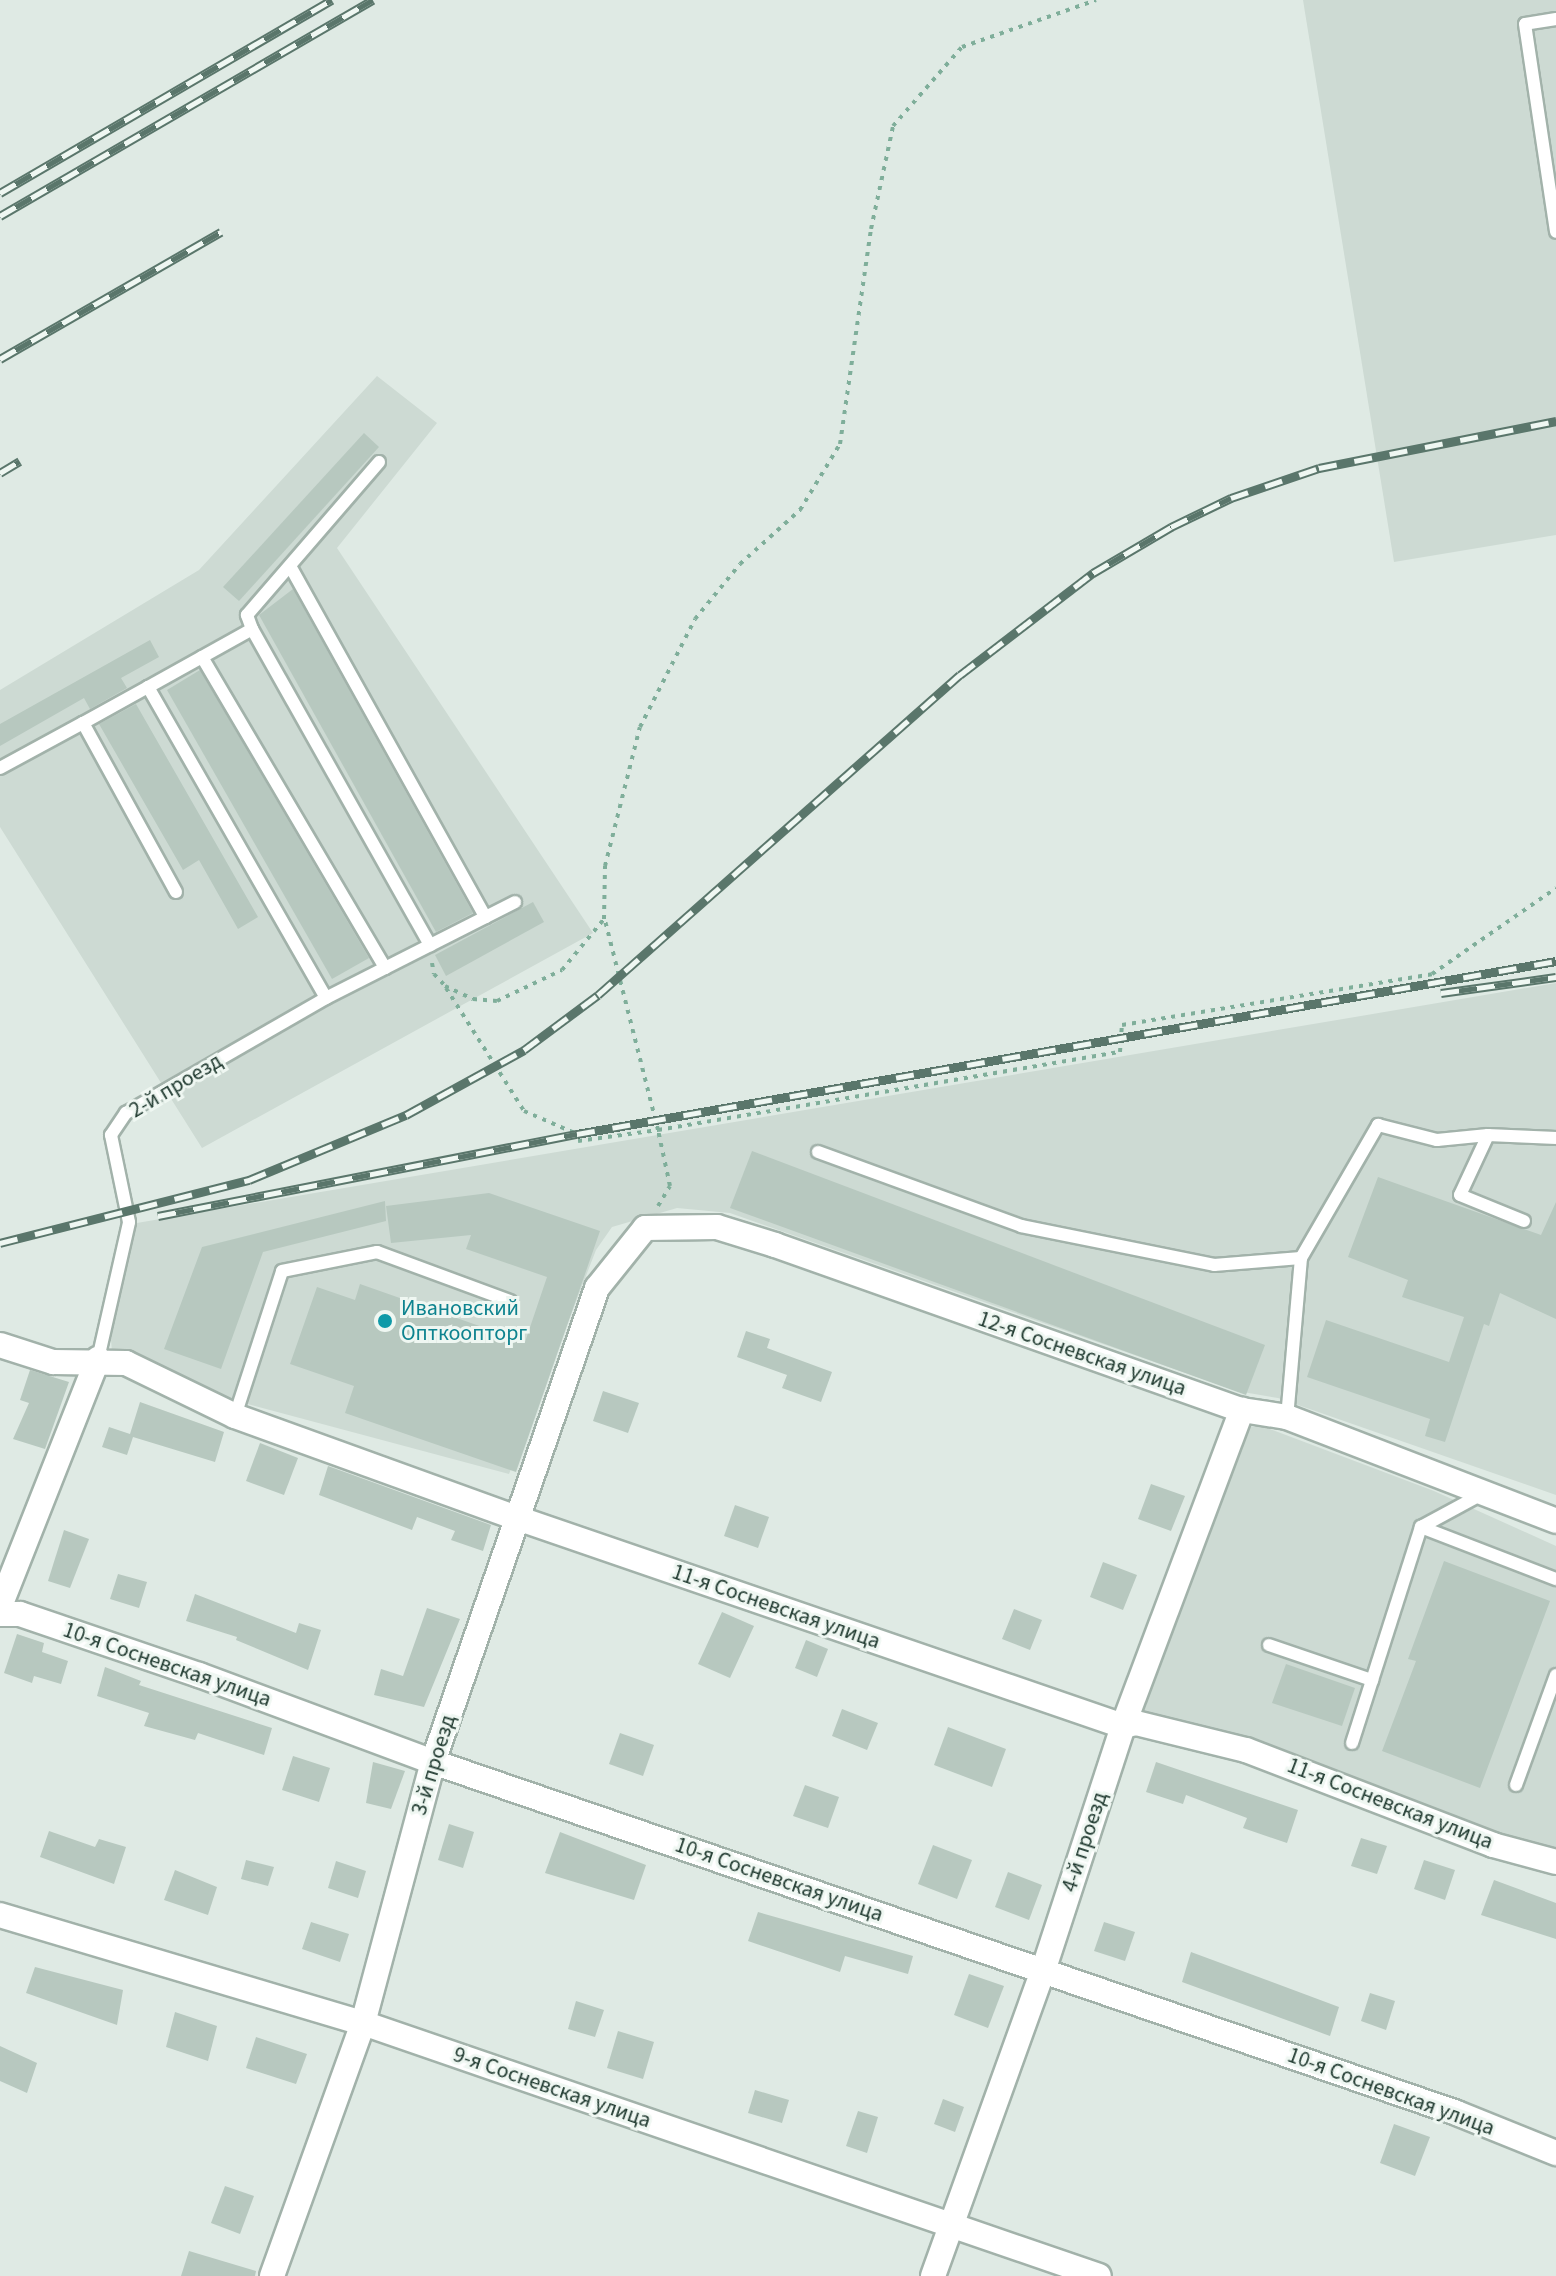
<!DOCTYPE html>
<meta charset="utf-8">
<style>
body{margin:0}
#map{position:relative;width:1556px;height:2276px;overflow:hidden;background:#dfeae4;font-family:"Source Sans 3",sans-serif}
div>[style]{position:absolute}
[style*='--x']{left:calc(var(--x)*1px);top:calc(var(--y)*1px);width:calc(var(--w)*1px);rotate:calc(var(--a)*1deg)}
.built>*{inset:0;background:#cddad3}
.building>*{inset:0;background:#b7c8bf}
.path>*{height:4px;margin-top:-2px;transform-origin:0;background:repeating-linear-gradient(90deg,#7fae9a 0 4px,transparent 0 10px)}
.roads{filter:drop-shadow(2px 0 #a2b2aa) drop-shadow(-2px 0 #a2b2aa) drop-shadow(0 2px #a2b2aa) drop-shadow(0 -2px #a2b2aa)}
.lane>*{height:12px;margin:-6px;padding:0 6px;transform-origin:6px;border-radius:6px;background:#fff}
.street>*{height:24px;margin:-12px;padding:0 12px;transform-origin:12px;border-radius:12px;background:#fff}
.rail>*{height:9px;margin-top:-4.5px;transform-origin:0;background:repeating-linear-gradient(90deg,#eff7f2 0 18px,#5a766b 0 36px);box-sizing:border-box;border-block:2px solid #5a766b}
.dots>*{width:22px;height:22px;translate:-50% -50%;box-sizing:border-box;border:4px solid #eff7f2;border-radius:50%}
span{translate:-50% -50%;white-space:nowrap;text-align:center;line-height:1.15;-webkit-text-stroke:6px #eff7f2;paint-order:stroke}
.street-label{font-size:22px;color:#203a30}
.culture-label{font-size:22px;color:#0d838f}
.left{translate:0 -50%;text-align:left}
</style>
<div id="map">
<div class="built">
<div style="clip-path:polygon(1303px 0,1556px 0,1556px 535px,1394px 562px)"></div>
<div style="clip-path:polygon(377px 376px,437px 423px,337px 548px,593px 933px,202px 1148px,0 827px,0 690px,199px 570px)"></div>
<div style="clip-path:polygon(1556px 983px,1556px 1495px,1278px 1398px,1237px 1391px,730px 1213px,677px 1208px,612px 1227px,596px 1250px,509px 1474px,113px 1368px,111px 1339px,131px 1224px)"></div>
<div style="clip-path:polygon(1235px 1426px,1265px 1427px,1434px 1491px,1556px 1546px,1556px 1858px,1130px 1717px)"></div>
</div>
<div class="building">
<div style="clip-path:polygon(364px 433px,379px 447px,239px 601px,223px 587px)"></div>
<div style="clip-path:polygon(293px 589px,473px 913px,436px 932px,259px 615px)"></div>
<div style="clip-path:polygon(150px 640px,159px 657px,121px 678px,127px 688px,90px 709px,84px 698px,0 746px,0 724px)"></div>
<div style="clip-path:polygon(200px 670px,369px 958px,332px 979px,167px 690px)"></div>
<div style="clip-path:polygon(136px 704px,258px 917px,238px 929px,199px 860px,183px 870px,99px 724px)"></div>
<div style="clip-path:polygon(533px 902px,544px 922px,446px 976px,435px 955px)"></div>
<div style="clip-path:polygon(752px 1151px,1265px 1345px,1246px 1395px,730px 1208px)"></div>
<div style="clip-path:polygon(1378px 1177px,1541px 1235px,1556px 1202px,1556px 1319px,1500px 1293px,1489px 1326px,1484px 1324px,1445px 1442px,1425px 1436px,1430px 1419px,1307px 1377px,1326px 1320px,1449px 1362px,1464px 1317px,1402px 1297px,1408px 1280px,1348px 1257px)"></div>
<div style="clip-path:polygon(489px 1193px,600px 1231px,516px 1472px,345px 1413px,354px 1386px,290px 1364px,317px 1287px,355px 1300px,360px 1284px,525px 1342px,547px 1277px,466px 1249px,471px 1235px,391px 1243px,386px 1206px)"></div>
<div style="clip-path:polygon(385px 1201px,386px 1221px,263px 1252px,221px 1369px,164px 1349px,202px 1247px)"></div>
<div style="clip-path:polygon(746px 1331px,770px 1339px,767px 1348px,832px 1372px,821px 1402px,782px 1388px,787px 1375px,737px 1357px)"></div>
<div style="clip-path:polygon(30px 1370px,69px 1382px,45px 1449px,13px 1439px,29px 1403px,20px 1400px)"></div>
<div style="clip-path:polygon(603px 1391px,639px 1403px,628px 1433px,593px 1421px)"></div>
<div style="clip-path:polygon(140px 1402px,224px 1432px,215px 1462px,133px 1437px,127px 1455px,102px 1447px,109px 1427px,130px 1434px)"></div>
<div style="clip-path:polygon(260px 1443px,298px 1458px,284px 1495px,246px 1481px)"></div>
<div style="clip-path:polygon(328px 1466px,491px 1525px,483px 1551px,451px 1540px,455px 1531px,417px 1517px,412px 1530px,319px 1495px)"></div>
<div style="clip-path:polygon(1151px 1484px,1185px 1496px,1171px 1531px,1138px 1519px)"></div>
<div style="clip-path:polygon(735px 1505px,769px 1517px,758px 1548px,724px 1536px)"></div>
<div style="clip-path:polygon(64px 1530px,89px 1539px,70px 1588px,48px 1581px)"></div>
<div style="clip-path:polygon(1444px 1561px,1550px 1601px,1480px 1788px,1382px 1751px,1416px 1661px,1408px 1659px)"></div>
<div style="clip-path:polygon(1103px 1562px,1137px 1575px,1123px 1610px,1090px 1597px)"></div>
<div style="clip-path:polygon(118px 1574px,147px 1582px,139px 1608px,110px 1599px)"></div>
<div style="clip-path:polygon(195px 1594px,296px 1633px,299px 1623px,321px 1630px,308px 1670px,236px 1640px,237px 1637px,186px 1621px)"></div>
<div style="clip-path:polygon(427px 1608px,460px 1619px,424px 1707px,374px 1695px,381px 1669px,403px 1676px)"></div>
<div style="clip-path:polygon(1014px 1609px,1042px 1620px,1030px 1650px,1002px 1639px)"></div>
<div style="clip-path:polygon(722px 1612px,754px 1626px,730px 1678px,698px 1664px)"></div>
<div style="clip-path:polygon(17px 1634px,44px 1643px,42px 1652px,68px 1661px,61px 1684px,34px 1676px,32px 1683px,4px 1673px)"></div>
<div style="clip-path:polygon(806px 1640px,828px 1649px,817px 1677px,795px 1668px)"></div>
<div style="clip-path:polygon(1286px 1664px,1355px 1688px,1342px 1726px,1272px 1703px)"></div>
<div style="clip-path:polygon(105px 1667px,141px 1681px,139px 1685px,272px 1728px,264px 1755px,198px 1733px,195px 1740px,144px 1726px,149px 1713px,97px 1696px)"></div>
<div style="clip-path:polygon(842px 1709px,878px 1723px,867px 1750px,832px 1736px)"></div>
<div style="clip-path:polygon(948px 1727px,1006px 1749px,992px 1787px,934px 1765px)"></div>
<div style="clip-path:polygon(620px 1733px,654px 1745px,643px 1776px,609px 1764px)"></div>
<div style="clip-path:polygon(293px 1756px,330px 1768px,319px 1802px,282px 1790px)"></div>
<div style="clip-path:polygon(373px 1762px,405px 1771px,391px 1809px,366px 1803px)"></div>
<div style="clip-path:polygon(1156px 1762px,1298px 1810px,1287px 1843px,1243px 1828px,1247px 1818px,1186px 1795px,1183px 1804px,1146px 1792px)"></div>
<div style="clip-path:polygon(805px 1785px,839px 1797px,828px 1828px,793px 1816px)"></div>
<div style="clip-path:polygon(449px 1824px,474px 1832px,463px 1868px,438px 1860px)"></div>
<div style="clip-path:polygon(49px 1831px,95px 1847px,99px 1839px,126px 1847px,114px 1884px,40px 1857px)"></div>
<div style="clip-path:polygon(560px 1832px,646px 1865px,634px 1900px,545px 1873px)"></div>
<div style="clip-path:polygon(1361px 1838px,1387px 1846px,1377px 1874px,1351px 1866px)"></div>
<div style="clip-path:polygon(933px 1845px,972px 1860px,957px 1899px,918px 1884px)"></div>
<div style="clip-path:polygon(246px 1860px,274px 1867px,268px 1886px,241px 1879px)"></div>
<div style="clip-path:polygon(1424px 1860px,1455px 1870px,1445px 1900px,1414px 1889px)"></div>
<div style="clip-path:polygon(336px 1861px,366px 1871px,358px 1898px,328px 1888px)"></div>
<div style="clip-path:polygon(175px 1870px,217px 1887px,208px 1915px,164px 1900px)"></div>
<div style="clip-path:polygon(1008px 1872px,1042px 1885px,1029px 1920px,995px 1907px)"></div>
<div style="clip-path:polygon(1494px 1880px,1556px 1903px,1556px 1939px,1481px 1915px)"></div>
<div style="clip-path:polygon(758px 1912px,913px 1956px,908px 1974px,845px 1956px,840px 1972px,748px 1941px)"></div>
<div style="clip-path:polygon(311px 1922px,349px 1934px,340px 1962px,302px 1949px)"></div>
<div style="clip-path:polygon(1104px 1922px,1135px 1932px,1125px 1961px,1094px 1951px)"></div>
<div style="clip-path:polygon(1191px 1952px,1339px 2007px,1330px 2036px,1182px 1982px)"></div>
<div style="clip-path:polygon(35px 1967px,123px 1990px,117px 2025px,26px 1993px)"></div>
<div style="clip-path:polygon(969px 1974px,1004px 1986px,988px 2028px,954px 2015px)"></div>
<div style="clip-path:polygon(1370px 1993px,1395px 2001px,1386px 2030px,1361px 2021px)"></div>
<div style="clip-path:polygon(576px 2001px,604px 2010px,595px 2037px,568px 2029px)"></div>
<div style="clip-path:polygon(175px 2012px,217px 2026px,208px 2061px,166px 2047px)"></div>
<div style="clip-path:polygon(618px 2031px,654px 2042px,643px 2079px,607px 2068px)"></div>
<div style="clip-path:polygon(256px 2037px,307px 2054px,296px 2084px,246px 2068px)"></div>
<div style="clip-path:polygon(0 2046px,37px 2063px,27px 2093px,0 2081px)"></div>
<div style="clip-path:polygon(755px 2090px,789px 2100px,782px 2123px,748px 2113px)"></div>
<div style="clip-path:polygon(943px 2099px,964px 2107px,955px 2132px,934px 2124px)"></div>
<div style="clip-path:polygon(858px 2111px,878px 2117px,867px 2153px,846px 2146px)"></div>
<div style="clip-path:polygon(1394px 2124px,1430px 2137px,1415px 2176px,1380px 2163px)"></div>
<div style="clip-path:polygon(225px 2186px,254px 2196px,240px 2234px,211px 2223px)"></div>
<div style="clip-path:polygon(189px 2251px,256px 2271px,255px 2276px,181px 2276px)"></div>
</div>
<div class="path">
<div style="--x:432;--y:963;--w:11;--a:80"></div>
<div style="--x:434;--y:974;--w:16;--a:47"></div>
<div style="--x:445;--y:986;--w:31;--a:25"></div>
<div style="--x:473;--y:999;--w:24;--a:5"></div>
<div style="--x:497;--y:1001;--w:72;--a:-25.5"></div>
<div style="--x:562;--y:970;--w:66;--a:-50.5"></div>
<div style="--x:604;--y:919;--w:53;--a:-88.9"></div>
<div style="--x:605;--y:866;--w:143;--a:-75.9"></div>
<div style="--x:640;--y:727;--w:121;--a:-63"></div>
<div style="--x:695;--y:619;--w:71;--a:-50.7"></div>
<div style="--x:740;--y:564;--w:81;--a:-42"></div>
<div style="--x:800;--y:510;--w:77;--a:-58.8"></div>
<div style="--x:840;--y:444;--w:217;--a:-81.8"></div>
<div style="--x:871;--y:229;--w:105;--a:-77.9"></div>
<div style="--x:893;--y:126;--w:105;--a:-48.9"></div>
<div style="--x:962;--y:47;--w:142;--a:-19.3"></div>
<div style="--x:446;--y:988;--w:146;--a:57.6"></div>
<div style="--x:524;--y:1111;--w:58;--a:23.5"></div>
<div style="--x:577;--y:1134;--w:7;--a:82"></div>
<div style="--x:578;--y:1141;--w:81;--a:-7.8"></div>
<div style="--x:658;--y:1130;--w:216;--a:-104.2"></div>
<div style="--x:658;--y:1206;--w:23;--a:-59"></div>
<div style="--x:670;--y:1186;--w:57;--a:-102.1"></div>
<div style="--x:658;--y:1130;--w:469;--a:-9.6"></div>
<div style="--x:1120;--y:1052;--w:27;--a:-86"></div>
<div style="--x:1122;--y:1025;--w:314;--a:-9.3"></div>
<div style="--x:1432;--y:974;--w:151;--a:-34.7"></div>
</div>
<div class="roads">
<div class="lane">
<div style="--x:1556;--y:19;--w:31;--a:171"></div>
<div style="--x:1525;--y:24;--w:210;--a:81.5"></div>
<div style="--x:290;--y:566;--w:402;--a:60.9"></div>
<div style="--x:252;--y:629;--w:15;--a:-110"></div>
<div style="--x:247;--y:615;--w:202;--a:-49.2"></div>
<div style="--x:202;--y:657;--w:361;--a:59.5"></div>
<div style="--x:148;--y:687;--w:119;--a:-29.1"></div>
<div style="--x:252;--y:629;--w:363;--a:60.6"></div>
<div style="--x:0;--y:768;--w:94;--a:-28.5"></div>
<div style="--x:176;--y:892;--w:193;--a:-118.8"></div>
<div style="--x:83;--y:723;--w:74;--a:-29"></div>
<div style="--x:148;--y:687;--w:358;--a:60.2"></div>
<div style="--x:1488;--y:1135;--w:68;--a:2.5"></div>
<div style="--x:818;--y:1152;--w:216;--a:20"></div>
<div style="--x:1021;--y:1226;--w:197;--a:11.4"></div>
<div style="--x:1214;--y:1265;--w:87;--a:-4.6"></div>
<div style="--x:1301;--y:1258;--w:160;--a:95"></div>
<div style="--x:1301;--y:1258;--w:154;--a:-59.9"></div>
<div style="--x:1378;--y:1125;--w:61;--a:14.3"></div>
<div style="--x:1437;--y:1140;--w:51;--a:-5.6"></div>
<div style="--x:1488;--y:1135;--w:66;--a:115"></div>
<div style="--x:1460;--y:1195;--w:69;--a:22.1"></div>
<div style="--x:98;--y:1359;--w:140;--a:-77.2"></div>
<div style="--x:129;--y:1222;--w:89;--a:-101.7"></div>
<div style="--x:111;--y:1135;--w:27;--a:-56"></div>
<div style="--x:126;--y:1113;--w:231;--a:-29.9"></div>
<div style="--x:326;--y:998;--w:212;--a:-26.9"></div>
<div style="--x:235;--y:1416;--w:152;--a:-72"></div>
<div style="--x:282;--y:1271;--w:97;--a:-11.3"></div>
<div style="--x:377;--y:1252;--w:142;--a:20.2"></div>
<div style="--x:1421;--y:1527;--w:145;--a:21.1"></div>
<div style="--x:1269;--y:1645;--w:109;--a:18.8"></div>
<div style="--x:1352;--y:1743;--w:227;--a:-72.3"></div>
<div style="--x:1421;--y:1527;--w:67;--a:-28.5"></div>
<div style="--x:1516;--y:1785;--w:117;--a:-70"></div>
</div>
<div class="street">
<div style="--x:0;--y:1345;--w:56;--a:17.8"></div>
<div style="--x:53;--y:1362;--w:73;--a:0.8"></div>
<div style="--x:126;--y:1363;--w:121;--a:25.9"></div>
<div style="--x:235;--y:1416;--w:300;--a:19.9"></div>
<div style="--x:517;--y:1518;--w:641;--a:18.94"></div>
<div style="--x:1123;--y:1726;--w:13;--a:-13"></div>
<div style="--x:1136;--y:1723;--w:113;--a:13.8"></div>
<div style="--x:1246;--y:1750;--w:265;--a:21"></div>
<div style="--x:1493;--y:1845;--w:65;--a:15.1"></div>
<div style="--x:0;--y:1606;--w:266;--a:-68.4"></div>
<div style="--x:0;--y:1614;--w:20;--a:0"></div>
<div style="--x:20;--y:1614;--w:189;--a:18.8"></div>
<div style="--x:199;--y:1675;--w:250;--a:20.4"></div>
<div style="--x:433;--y:1762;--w:1082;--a:18.92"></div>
<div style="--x:1457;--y:2113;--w:107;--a:22"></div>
<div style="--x:0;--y:1915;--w:379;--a:16.6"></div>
<div style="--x:363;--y:2023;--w:778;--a:18.97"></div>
<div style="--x:272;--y:2276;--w:269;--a:-70.2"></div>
<div style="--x:363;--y:2023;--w:270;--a:-75"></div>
<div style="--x:433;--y:1762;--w:502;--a:-70.91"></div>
<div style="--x:597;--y:1288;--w:77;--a:-51.3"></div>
<div style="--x:645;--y:1228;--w:72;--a:-0.8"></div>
<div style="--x:717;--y:1227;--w:61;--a:17.2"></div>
<div style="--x:775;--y:1245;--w:495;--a:19.5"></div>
<div style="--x:1242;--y:1410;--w:46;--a:8.8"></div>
<div style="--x:1287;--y:1417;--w:288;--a:21.1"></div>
<div style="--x:933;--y:2276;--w:324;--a:-70.2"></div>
<div style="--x:1043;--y:1971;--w:258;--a:-71.9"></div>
<div style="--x:1123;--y:1726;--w:338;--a:-69.4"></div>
</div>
</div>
<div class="rail">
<div style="--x:0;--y:193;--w:384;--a:-30.2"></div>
<div style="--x:0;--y:216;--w:431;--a:-30.1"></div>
<div style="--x:0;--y:359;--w:255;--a:-29.9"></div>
<div style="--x:0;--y:473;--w:23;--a:-31"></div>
<div style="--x:1441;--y:993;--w:116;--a:-7.9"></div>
<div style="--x:158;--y:1216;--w:427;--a:-11.1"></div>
<div style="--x:577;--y:1134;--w:994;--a:-10.02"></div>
<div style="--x:0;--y:1243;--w:257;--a:-14.2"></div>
<div style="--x:249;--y:1180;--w:170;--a:-22.5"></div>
<div style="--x:406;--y:1115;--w:135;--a:-28.8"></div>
<div style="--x:524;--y:1050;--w:92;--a:-36.6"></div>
<div style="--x:598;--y:995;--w:483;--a:-41.5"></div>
<div style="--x:960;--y:675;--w:168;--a:-37.5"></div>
<div style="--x:1093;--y:573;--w:91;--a:-30.5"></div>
<div style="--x:1171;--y:527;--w:67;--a:-25.8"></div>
<div style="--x:1231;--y:498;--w:93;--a:-18.8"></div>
<div style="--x:1319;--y:468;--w:242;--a:-11.2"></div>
</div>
<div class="dots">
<div style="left:385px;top:1321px;background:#0f9aa8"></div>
</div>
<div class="street-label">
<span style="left:176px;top:1086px;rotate:-31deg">2-й проезд</span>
<span style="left:1082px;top:1354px;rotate:19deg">12-я Сосневская улица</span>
<span style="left:776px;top:1607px;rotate:19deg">11-я Сосневская улица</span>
<span style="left:167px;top:1665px;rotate:19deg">10-я Сосневская улица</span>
<span style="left:434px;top:1765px;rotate:-73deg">3-й проезд</span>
<span style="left:1390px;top:1804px;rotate:21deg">11-я Сосневская улица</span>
<span style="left:1085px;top:1842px;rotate:-72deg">4-й проезд</span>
<span style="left:779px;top:1880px;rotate:19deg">10-я Сосневская улица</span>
<span style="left:552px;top:2088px;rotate:19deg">9-я Сосневская улица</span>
<span style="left:1391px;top:2092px;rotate:20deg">10-я Сосневская улица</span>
</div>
<div class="culture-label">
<span class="left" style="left:401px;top:1321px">Ивановский<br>Опткоопторг</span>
</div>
</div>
